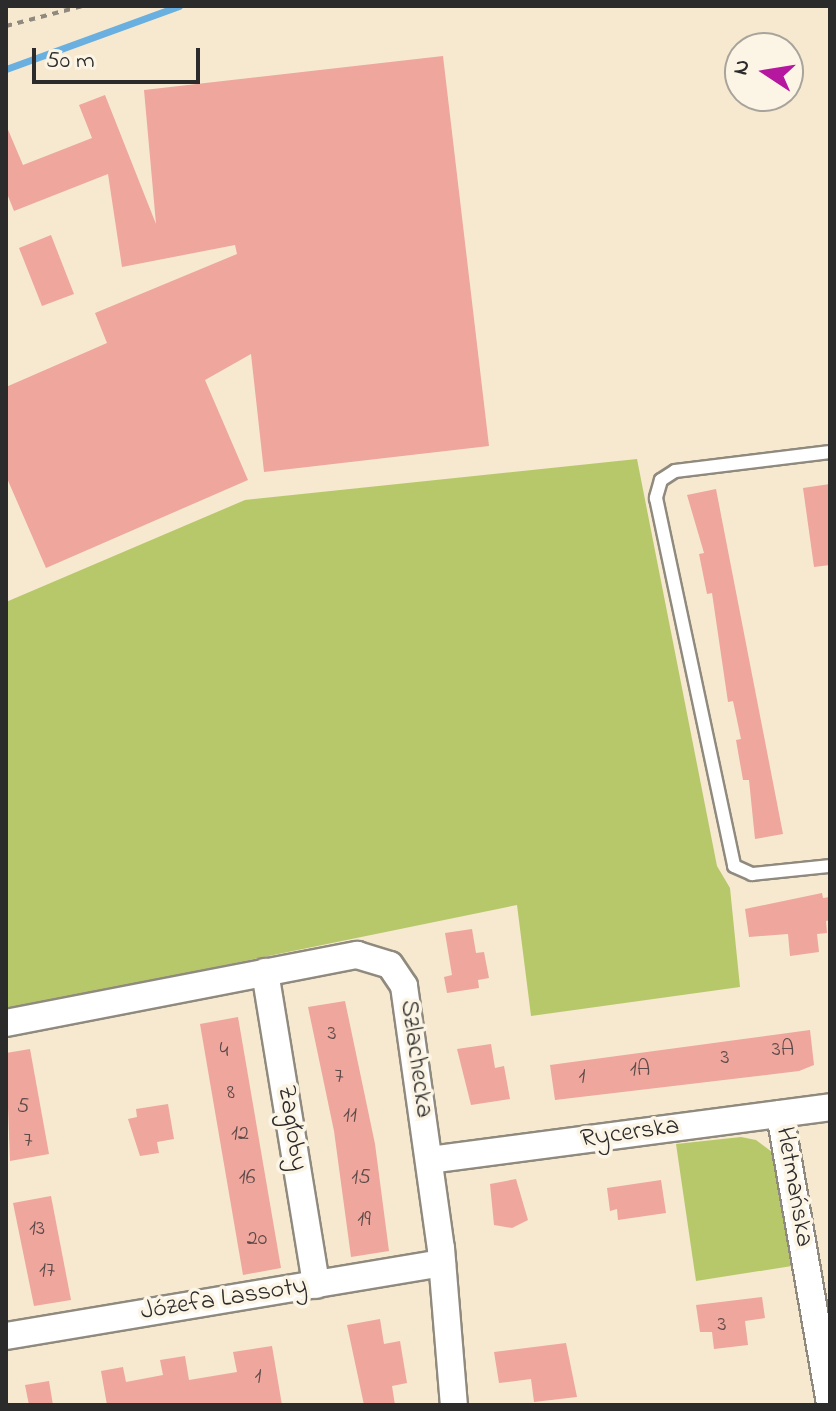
<!DOCTYPE html>
<meta charset="utf-8">
<style>
body{margin:0}
#map{position:relative;width:836px;height:1411px;overflow:hidden;background:#f6e9d0;font-family:"Indie Flower",sans-serif}
div>[style]{position:absolute}
[style*='--x']{left:calc(var(--x)*1px);top:calc(var(--y)*1px);width:calc(var(--w)*1px);rotate:calc(var(--a)*1deg)}
.green>*{inset:0;background:#b7c86b}
.stream>*{height:7px;margin:-3.5px;padding:0 3.5px;transform-origin:3.5px;border-radius:3.5px;background:#69afdf}
.building>*{inset:0;background:#eea69d}
.path>*{height:4px;margin-top:-2px;transform-origin:0;background:repeating-linear-gradient(90deg,#908a7e 0 6px,transparent 0 12px)}
.roads{filter:drop-shadow(2px 0 #908a7e) drop-shadow(-2px 0 #908a7e) drop-shadow(0 2px #908a7e) drop-shadow(0 -2px #908a7e)}
.lane>*{height:12px;margin:-6px;padding:0 6px;transform-origin:6px;border-radius:6px;background:#fff}
.street>*{height:26px;margin:-13px;padding:0 13px;transform-origin:13px;border-radius:13px;background:#fff}
span{translate:-50% -50%;white-space:nowrap;text-align:center;line-height:1.15;-webkit-text-stroke:7px #fcf5e5;paint-order:stroke}
.number-label{font-size:22px;color:#5c4a48}
.number-label span{-webkit-text-stroke-width:0}
.street-label{font-size:26px;color:#2b2b2b}
.frame{position:absolute;inset:0;border:8px solid #2b2b2b;pointer-events:none}
.north{position:absolute;left:724px;top:32px;width:80px;height:80px;box-sizing:border-box;background:#fcf5e5;border:2px solid #a8a49b;border-radius:50%;rotate:282deg;font-size:22px;font-weight:700;line-height:32px;text-align:center;color:#2b2b2b}
.north::after{content:'';display:block;margin:auto;width:28px;height:36px;background:#b5179e;clip-path:polygon(50% 0,100% 100%,50% 72%,0 100%)}
.scale{position:absolute;left:32px;top:48px;width:168px;height:36px;box-sizing:border-box;border:4px solid #2b2b2b;border-top:0;padding-left:10px;font-size:24px;line-height:28px;white-space:nowrap;color:#2b2b2b;-webkit-text-stroke:6px #fcf5e5;paint-order:stroke}
</style>
<div id="map">
<div class="green">
<div style="clip-path:polygon(637px 459px,717px 866px,730px 888px,740px 987px,531px 1016px,517px 905px,6px 1010px,6px 602px,245px 500px)"></div>
<div style="clip-path:polygon(741px 1137px,756px 1140px,772px 1152px,792px 1266px,696px 1281px,676px 1144px)"></div>
</div>
<div class="stream">
<div style="--x:6;--y:69;--w:184;--a:-20"></div>
</div>
<div class="building">
<div style="clip-path:polygon(443px 56px,489px 446px,264px 472px,251px 354px,205px 380px,248px 480px,46px 568px,6px 476px,6px 387px,107px 343px,95px 313px,237px 254px,235px 245px,122px 267px,108px 174px,14px 211px,6px 191px,6px 125px,23px 165px,92px 138px,79px 105px,105px 95px,156px 224px,144px 90px)"></div>
<div style="clip-path:polygon(51px 235px,74px 294px,42px 306px,19px 248px)"></div>
<div style="clip-path:polygon(830px 484px,830px 565px,814px 567px,803px 488px)"></div>
<div style="clip-path:polygon(716px 489px,783px 834px,755px 839px,749px 780px,743px 780px,736px 740px,741px 739px,733px 701px,728px 702px,712px 593px,707px 594px,699px 554px,704px 553px,687px 495px)"></div>
<div style="clip-path:polygon(822px 893px,823px 898px,830px 897px,830px 920px,826px 921px,827px 933px,817px 934px,819px 952px,790px 956px,788px 934px,749px 937px,745px 909px)"></div>
<div style="clip-path:polygon(472px 929px,476px 953px,484px 952px,489px 978px,478px 980px,479px 988px,447px 993px,444px 977px,452px 975px,445px 933px)"></div>
<div style="clip-path:polygon(345px 1001px,375px 1144px,389px 1251px,351px 1257px,334px 1131px,308px 1007px)"></div>
<div style="clip-path:polygon(238px 1017px,281px 1268px,243px 1275px,200px 1024px)"></div>
<div style="clip-path:polygon(810px 1030px,814px 1065px,799px 1071px,555px 1100px,550px 1065px)"></div>
<div style="clip-path:polygon(491px 1044px,495px 1068px,504px 1066px,510px 1099px,471px 1105px,457px 1049px)"></div>
<div style="clip-path:polygon(30px 1049px,49px 1154px,10px 1161px,6px 1053px)"></div>
<div style="clip-path:polygon(168px 1104px,174px 1139px,157px 1142px,159px 1153px,140px 1156px,128px 1119px,137px 1117px,136px 1109px)"></div>
<div style="clip-path:polygon(516px 1179px,528px 1220px,512px 1228px,494px 1225px,490px 1184px)"></div>
<div style="clip-path:polygon(661px 1180px,666px 1213px,618px 1220px,617px 1209px,610px 1211px,607px 1188px)"></div>
<div style="clip-path:polygon(51px 1196px,71px 1300px,34px 1306px,13px 1203px)"></div>
<div style="clip-path:polygon(762px 1297px,765px 1318px,745px 1321px,748px 1345px,714px 1349px,712px 1332px,700px 1332px,696px 1305px)"></div>
<div style="clip-path:polygon(380px 1319px,384px 1344px,400px 1341px,407px 1383px,392px 1386px,395px 1405px,364px 1405px,347px 1325px)"></div>
<div style="clip-path:polygon(566px 1343px,577px 1397px,534px 1402px,531px 1379px,499px 1383px,494px 1352px)"></div>
<div style="clip-path:polygon(272px 1346px,282px 1405px,107px 1405px,101px 1371px,123px 1367px,126px 1382px,163px 1375px,160px 1360px,185px 1356px,189px 1380px,237px 1372px,233px 1352px)"></div>
<div style="clip-path:polygon(49px 1381px,53px 1405px,29px 1405px,25px 1385px)"></div>
</div>
<div class="path">
<div style="--x:6;--y:26;--w:79;--a:-14.7"></div>
</div>
<div class="roads">
<div class="lane">
<div style="--x:830;--y:452;--w:156;--a:173"></div>
<div style="--x:675;--y:471;--w:17;--a:147"></div>
<div style="--x:661;--y:480;--w:19;--a:106"></div>
<div style="--x:656;--y:498;--w:376;--a:78"></div>
<div style="--x:734;--y:866;--w:20;--a:24"></div>
<div style="--x:752;--y:874;--w:78;--a:-5.9"></div>
</div>
<div class="street">
<div style="--x:265;--y:972;--w:317;--a:80.7"></div>
<div style="--x:6;--y:1023;--w:358;--a:-11"></div>
<div style="--x:357;--y:955;--w:34;--a:17"></div>
<div style="--x:390;--y:965;--w:25;--a:56"></div>
<div style="--x:404;--y:986;--w:265;--a:82"></div>
<div style="--x:441;--y:1248;--w:158;--a:85.3"></div>
<div style="--x:780;--y:1114;--w:293;--a:80.2"></div>
<div style="--x:430;--y:1160;--w:403;--a:-7.5"></div>
<div style="--x:6;--y:1336;--w:442;--a:-9.5"></div>
</div>
</div>
<div class="number-label">
<span style="left:332px;top:1035px">3</span>
<span style="left:783px;top:1051px">3A</span>
<span style="left:224px;top:1052px">4</span>
<span style="left:725px;top:1059px">3</span>
<span style="left:640px;top:1071px">1A</span>
<span style="left:339px;top:1078px">7</span>
<span style="left:582px;top:1078px">1</span>
<span style="left:231px;top:1094px">8</span>
<span style="left:23px;top:1108px">5</span>
<span style="left:350px;top:1117px">11</span>
<span style="left:240px;top:1135px">12</span>
<span style="left:28px;top:1142px">7</span>
<span style="left:247px;top:1179px">16</span>
<span style="left:361px;top:1179px">15</span>
<span style="left:364px;top:1221px">19</span>
<span style="left:37px;top:1230px">13</span>
<span style="left:257px;top:1240px">20</span>
<span style="left:47px;top:1272px">17</span>
<span style="left:722px;top:1326px">3</span>
<span style="left:258px;top:1378px">1</span>
</div>
<div class="street-label">
<span style="left:415px;top:1059px;rotate:82deg">Szlachecka</span>
<span style="left:291px;top:1128px;rotate:81deg">Zagłoby</span>
<span style="left:630px;top:1134px;rotate:-8deg">Rycerska</span>
<span style="left:793px;top:1187px;rotate:80deg">Hetmańska</span>
<span style="left:224px;top:1300px;rotate:-9deg">Józefa Lassoty</span>
</div>
<div class="frame"></div>
<div class="north">N</div>
<div class="scale">50 m</div>
</div>
